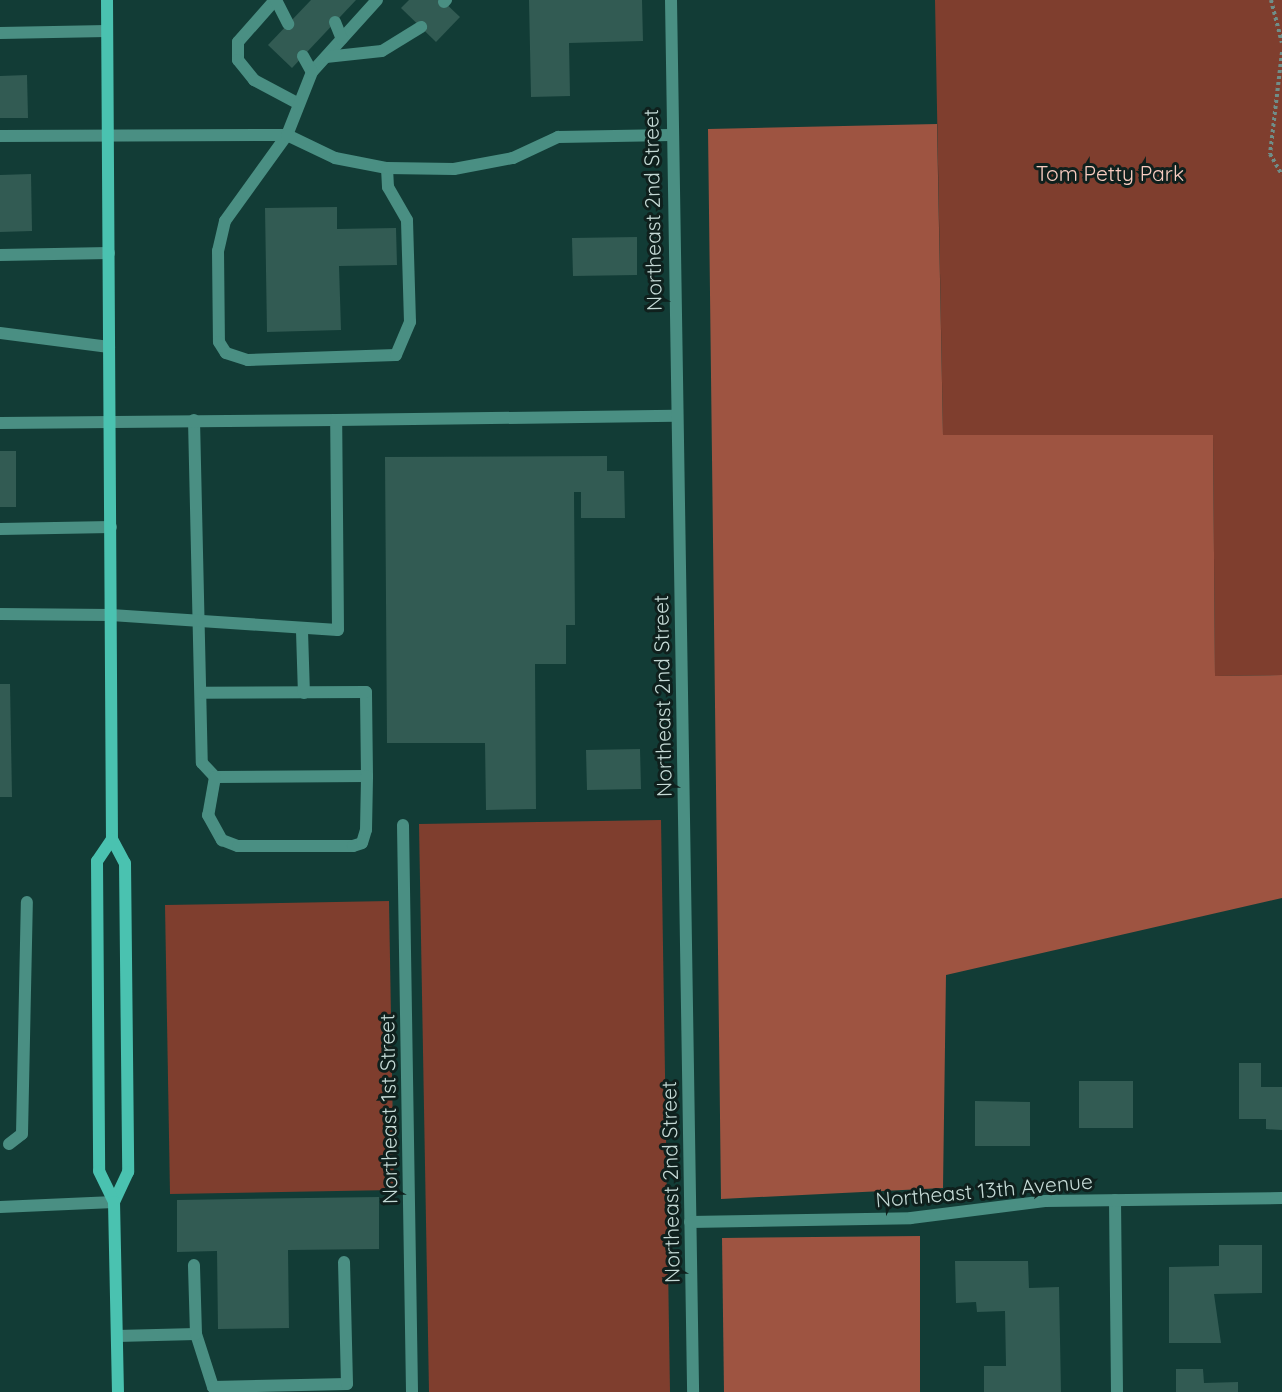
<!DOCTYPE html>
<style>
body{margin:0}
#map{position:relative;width:1282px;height:1392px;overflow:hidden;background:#123c36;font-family:Quicksand,sans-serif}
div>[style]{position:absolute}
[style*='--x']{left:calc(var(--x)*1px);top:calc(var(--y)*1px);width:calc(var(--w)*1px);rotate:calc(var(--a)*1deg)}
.green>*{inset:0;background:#7f3e2e}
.forest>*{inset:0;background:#9e5441}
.building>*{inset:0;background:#325b53}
.path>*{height:4px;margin-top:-2px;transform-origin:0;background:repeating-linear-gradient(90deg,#6f8e89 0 3px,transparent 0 6px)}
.lane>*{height:12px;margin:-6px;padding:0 6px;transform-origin:6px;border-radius:6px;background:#4a8f83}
.street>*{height:12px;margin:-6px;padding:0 6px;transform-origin:6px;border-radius:6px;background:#4a8f83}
.secondary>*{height:12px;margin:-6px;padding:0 6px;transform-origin:6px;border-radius:6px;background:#4ac2b0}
span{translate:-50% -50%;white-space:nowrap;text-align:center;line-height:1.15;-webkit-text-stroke:6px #0f201d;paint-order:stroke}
.park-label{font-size:21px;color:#f8ccc0}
.street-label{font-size:21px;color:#c5dad6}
</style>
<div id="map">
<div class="green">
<div style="clip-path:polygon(935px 0,1282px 0,1282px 675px,1215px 676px,1213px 435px,943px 435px)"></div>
<div style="clip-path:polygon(661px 820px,670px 1392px,429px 1392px,419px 824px)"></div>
<div style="clip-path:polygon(389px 901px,394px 1190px,170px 1194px,165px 905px)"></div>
</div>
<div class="forest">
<div style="clip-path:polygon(937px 124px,943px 435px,1213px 435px,1215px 676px,1282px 675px,1282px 898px,946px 975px,943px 1188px,721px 1199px,708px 129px)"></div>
<div style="clip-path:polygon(920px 1236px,920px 1392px,724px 1392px,722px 1238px)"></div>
</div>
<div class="building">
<div style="clip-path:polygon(311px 0,356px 0,292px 68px,268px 45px)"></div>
<div style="clip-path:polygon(409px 0,442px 0,460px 17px,436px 42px,401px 8px)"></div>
<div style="clip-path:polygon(529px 0,642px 0,643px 41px,569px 43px,570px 96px,531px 97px)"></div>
<div style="clip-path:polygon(27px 75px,28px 118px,0 118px,0 76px)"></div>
<div style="clip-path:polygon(31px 174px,32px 231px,0 232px,0 175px)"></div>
<div style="clip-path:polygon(337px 207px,337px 229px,396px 228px,397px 265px,339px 266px,341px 330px,267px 332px,265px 208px)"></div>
<div style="clip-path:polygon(637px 237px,637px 275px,573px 276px,572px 238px)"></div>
<div style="clip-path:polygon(0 451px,16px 451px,16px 507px,0 507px)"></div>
<div style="clip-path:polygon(607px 456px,607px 471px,624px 471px,625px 518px,581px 518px,581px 492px,574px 492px,575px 625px,566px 625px,566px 664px,535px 664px,536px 809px,486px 810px,485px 743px,387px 743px,385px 457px)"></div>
<div style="clip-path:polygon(0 684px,10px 684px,12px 797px,0 797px)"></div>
<div style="clip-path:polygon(640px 749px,641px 789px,587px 790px,586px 750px)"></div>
<div style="clip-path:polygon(1239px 1063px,1261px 1063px,1261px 1087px,1282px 1087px,1282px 1130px,1266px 1129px,1266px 1119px,1239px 1119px)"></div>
<div style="clip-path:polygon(1079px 1081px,1133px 1081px,1133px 1128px,1079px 1128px)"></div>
<div style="clip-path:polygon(975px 1101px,1030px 1102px,1030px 1146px,975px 1146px)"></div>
<div style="clip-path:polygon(379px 1197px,379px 1249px,288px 1250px,289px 1328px,218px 1329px,217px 1251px,177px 1252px,177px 1200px)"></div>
<div style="clip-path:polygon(1219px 1245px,1262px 1245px,1262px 1293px,1214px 1294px,1221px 1343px,1169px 1343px,1169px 1267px,1219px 1266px)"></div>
<div style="clip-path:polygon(955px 1261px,1028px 1261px,1029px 1288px,1059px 1287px,1061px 1392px,984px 1392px,984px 1366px,1006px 1366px,1005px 1311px,977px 1312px,976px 1302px,956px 1303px)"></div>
<div style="clip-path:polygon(1176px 1369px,1203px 1369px,1204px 1383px,1238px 1382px,1238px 1392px,1176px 1392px)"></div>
</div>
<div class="path">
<div style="--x:1271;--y:0;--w:44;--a:75.7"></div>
<div style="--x:1282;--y:52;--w:103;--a:96.7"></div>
<div style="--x:1270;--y:154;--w:24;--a:60"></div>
</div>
<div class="lane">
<div style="--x:275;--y:0;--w:56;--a:131.4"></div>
<div style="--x:238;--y:42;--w:18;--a:90"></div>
<div style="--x:238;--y:60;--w:26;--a:51"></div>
<div style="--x:254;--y:80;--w:49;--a:28.1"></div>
<div style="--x:276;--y:0;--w:27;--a:63"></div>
<div style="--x:377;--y:0;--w:97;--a:132.1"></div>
<div style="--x:312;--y:72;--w:68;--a:111.6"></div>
<div style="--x:287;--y:135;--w:106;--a:125.8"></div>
<div style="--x:225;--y:221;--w:31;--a:103"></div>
<div style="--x:218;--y:251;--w:91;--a:89.4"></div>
<div style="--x:219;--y:342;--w:13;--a:58"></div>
<div style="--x:226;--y:353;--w:23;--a:18"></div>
<div style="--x:248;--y:360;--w:148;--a:-1.9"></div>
<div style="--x:396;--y:355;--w:36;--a:-67"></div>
<div style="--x:410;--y:322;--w:102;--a:-91.7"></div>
<div style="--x:407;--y:220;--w:38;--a:-120"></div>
<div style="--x:388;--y:187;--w:19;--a:-93"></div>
<div style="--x:444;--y:2;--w:3;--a:-45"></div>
<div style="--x:335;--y:22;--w:18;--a:68"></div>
<div style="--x:0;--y:33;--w:107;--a:-1.1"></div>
<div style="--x:303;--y:56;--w:18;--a:61"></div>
<div style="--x:326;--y:57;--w:56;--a:-6.1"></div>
<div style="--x:382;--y:51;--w:46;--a:-31.6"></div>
<div style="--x:0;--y:136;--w:287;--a:-0.2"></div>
<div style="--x:287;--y:135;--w:53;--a:25.6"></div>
<div style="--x:335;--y:158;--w:53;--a:10.9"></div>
<div style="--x:387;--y:168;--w:67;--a:0.9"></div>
<div style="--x:454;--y:169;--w:60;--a:-10.6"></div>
<div style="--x:513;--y:158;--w:50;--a:-25"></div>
<div style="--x:558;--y:137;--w:113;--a:-1"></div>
<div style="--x:0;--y:255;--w:109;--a:-1.1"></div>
<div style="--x:0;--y:333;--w:110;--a:7.3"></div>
<div style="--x:194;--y:420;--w:343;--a:88.7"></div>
<div style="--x:202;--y:763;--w:19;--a:47"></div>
<div style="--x:215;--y:777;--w:152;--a:-0.4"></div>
<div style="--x:367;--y:776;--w:84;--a:-90.7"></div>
<div style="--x:366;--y:692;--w:165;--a:179.7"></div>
<div style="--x:0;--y:423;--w:336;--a:-0.5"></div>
<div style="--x:0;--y:529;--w:111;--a:-1"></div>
<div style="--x:111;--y:615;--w:227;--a:3.8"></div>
<div style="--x:338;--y:630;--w:210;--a:-90.5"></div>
<div style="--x:336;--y:420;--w:339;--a:-0.7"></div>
<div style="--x:302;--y:631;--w:62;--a:88.2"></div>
<div style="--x:215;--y:777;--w:39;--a:100"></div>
<div style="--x:208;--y:815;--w:29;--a:61"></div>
<div style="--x:222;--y:840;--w:17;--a:21"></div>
<div style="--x:238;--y:846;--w:115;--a:0"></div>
<div style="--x:353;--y:846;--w:9;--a:-18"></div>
<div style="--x:362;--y:843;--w:14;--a:-73"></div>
<div style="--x:366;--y:830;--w:54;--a:-88.9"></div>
<div style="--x:9;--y:1144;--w:16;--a:-38"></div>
<div style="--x:22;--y:1134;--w:232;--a:-88.8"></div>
<div style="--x:0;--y:1207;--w:114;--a:-2.5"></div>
<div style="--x:196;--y:1334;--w:56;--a:72.2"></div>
<div style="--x:213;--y:1387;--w:134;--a:-1.3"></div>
<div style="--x:347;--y:1384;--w:122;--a:-91.4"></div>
<div style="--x:117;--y:1336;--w:79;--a:-1.5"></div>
<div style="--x:196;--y:1334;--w:69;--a:-91.7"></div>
</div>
<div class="street">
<div style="--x:671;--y:0;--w:1392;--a:89.09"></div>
<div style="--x:0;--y:614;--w:111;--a:0.5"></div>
<div style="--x:403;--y:825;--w:567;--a:89.09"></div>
<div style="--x:1115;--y:1200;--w:192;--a:89.4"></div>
<div style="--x:690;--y:1222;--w:221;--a:-1"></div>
<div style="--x:911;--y:1218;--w:135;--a:-7.2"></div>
<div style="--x:1045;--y:1201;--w:237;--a:-0.7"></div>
</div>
<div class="secondary">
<div style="--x:107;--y:0;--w:839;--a:89.66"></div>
<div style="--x:112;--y:839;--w:27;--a:62"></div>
<div style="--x:125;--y:863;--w:309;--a:89.4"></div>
<div style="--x:128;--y:1172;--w:33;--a:115"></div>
<div style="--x:112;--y:839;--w:27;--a:124"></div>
<div style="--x:97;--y:861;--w:310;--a:89.6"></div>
<div style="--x:99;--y:1171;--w:34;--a:64"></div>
<div style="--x:114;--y:1202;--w:190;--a:88.8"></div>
</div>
<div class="park-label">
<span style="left:1110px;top:173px">Tom Petty Park</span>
</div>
<div class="street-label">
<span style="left:652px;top:210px;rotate:-91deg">Northeast 2nd Street</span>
<span style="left:662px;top:696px;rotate:-91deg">Northeast 2nd Street</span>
<span style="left:388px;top:1109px;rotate:-91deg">Northeast 1st Street</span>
<span style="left:670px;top:1182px;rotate:-91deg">Northeast 2nd Street</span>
<span style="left:984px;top:1190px;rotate:-5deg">Northeast 13th Avenue</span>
</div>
</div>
